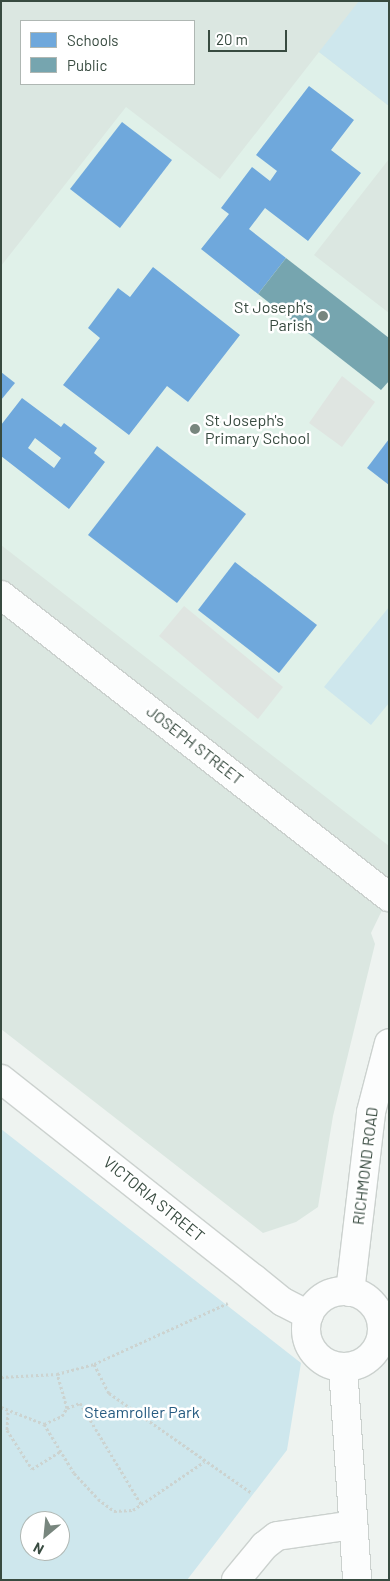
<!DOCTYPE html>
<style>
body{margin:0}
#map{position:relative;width:390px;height:1581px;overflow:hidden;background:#eef3f0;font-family:Barlow,sans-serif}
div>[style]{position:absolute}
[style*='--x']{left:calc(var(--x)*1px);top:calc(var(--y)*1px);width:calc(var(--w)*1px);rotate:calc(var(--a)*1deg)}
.residential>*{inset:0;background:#dbe7e1}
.education>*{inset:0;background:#e0f1e9}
.green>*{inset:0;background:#cee7ed}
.parking>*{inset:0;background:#dfe5e1}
.schools>*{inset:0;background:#6fa8dc}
.public>*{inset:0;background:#76a5af}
.path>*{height:3px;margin-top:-1.5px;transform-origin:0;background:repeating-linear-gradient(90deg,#ccd3d0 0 2.5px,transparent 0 5px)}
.roads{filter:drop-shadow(1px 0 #cbd1ce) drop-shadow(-1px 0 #cbd1ce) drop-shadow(0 1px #cbd1ce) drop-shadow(0 -1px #cbd1ce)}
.minor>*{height:28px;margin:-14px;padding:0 14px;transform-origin:14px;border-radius:14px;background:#fcfdfd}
.minor>.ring{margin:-14px;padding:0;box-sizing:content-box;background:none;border:28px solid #fcfdfd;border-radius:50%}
.dots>*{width:14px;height:14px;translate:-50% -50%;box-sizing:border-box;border:2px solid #fff;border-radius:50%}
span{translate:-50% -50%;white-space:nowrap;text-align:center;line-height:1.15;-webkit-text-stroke:5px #fff;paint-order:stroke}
.poi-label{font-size:16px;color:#384b40}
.right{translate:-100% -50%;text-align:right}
.left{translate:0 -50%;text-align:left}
.street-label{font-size:16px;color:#384b40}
.park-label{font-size:16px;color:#275b81}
.frame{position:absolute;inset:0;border:2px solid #384b40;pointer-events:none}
.legend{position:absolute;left:20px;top:20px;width:175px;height:65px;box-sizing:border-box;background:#fff;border:1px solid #afb7b3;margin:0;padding:6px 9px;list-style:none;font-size:15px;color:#384b40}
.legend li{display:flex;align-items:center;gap:10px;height:25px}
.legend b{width:25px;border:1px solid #afb7b3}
.north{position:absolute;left:20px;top:1511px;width:50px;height:50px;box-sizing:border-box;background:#fff;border:1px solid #afb7b3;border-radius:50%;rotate:208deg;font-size:14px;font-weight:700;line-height:20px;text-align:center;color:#384b40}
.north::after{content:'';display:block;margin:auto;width:18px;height:22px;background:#78867e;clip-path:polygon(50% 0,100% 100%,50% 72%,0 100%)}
.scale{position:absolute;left:208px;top:30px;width:79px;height:22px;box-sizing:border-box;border:2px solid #384b40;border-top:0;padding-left:6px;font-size:15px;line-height:18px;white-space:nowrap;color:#384b40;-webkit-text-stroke:4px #fff;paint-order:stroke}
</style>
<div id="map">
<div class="residential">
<div style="clip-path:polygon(evenodd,1px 1px,389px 1px,389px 896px,371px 933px,375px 944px,333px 1116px,318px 1207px,296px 1222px,263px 1233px,1px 1029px,1px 1px,21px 21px,194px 21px,194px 84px,21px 84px,21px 21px)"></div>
</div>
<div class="education">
<div style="clip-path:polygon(319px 52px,389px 106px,389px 159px,314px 255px,389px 313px,389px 846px,1px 545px,1px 266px,126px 107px,220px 179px)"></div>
</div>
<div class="green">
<div style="clip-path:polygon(359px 1px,389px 1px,389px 106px,319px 52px)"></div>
<div style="clip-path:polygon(389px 607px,389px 703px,371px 725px,324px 687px)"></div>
<div style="clip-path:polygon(evenodd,1px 1129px,301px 1363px,287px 1450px,187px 1580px,1px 1580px,1px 1129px,30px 1521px,60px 1521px,60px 1551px,30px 1551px,30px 1521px)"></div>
</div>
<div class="parking">
<div style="clip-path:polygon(342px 376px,375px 402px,342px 447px,309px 423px)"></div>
<div style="clip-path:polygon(184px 606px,283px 687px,258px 719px,159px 636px)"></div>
</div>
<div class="schools">
<div style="clip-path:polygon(309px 86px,354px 120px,331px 150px,361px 173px,308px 241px,265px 208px,249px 229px,286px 258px,258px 294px,201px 249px,229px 214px,221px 208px,252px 167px,270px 181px,277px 171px,256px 155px)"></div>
<div style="clip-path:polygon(122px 122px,172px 160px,120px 228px,70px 189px)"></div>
<div style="clip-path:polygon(153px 267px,240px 335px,188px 402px,167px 386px,129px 435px,63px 385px,100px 338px,88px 328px,118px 288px,130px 297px)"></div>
<div style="clip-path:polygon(1px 372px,15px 383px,1px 400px)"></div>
<div style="clip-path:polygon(evenodd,22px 398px,61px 427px,64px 423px,97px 448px,94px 453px,105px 462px,69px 509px,1px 456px,1px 425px,22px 398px,35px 438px,61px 458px,54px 468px,28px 448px,35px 438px)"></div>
<div style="clip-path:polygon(389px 439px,389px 485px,367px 468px)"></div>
<div style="clip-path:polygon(157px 446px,246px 514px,177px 603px,88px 535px)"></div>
<div style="clip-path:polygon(235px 562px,317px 625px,279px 673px,198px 610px)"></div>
</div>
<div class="public">
<div style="clip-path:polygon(286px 258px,389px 338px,389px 381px,381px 390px,258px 294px)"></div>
</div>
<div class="path">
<div style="--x:94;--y:1364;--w:147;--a:-24.5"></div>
<div style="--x:1;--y:1377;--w:56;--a:-3.1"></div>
<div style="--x:57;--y:1374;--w:38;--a:-15"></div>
<div style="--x:94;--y:1364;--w:33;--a:63"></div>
<div style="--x:109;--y:1393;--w:174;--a:35"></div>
<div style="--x:1;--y:1407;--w:46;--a:21.6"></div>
<div style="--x:44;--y:1424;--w:57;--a:58.5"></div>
<div style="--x:74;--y:1473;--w:35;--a:47"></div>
<div style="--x:98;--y:1499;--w:20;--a:37"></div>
<div style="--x:114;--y:1511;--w:19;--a:-3"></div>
<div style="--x:133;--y:1510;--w:86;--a:-34.1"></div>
<div style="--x:67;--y:1408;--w:14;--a:-21"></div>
<div style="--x:80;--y:1403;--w:118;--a:58.9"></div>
<div style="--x:8;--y:1412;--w:18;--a:93"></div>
<div style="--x:7;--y:1430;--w:46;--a:57.3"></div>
<div style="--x:32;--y:1469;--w:34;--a:-32"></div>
<div style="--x:44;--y:1424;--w:20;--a:-24"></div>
<div style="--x:62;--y:1416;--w:9;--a:-58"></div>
<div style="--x:67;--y:1408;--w:35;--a:-106"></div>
</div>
<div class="roads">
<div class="minor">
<div style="--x:1;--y:595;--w:492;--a:37.9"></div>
<div style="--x:1;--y:1079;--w:321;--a:38.3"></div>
<div style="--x:253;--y:1278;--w:38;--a:39"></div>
<div style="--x:283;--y:1302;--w:29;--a:27"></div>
<div class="ring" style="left:306px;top:1291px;width:48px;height:48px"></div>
<div style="--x:350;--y:1292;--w:181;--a:-83.3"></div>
<div style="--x:371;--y:1112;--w:71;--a:-75.4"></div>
<div style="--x:343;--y:1367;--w:213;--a:86.2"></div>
<div style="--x:236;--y:1580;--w:44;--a:-50.5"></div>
<div style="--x:264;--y:1546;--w:16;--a:-38"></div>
<div style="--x:277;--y:1536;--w:77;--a:-8.2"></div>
</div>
</div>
<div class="dots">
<div style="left:323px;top:316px;background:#78867e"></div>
<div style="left:195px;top:429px;background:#78867e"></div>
</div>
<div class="poi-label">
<span class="right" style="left:313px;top:316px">St Joseph's<br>Parish</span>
<span class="left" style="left:205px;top:429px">St Joseph's<br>Primary School</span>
</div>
<div class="street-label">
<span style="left:195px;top:745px;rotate:38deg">JOSEPH STREET</span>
<span style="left:365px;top:1166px;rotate:-83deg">RICHMOND ROAD</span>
<span style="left:154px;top:1199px;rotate:39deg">VICTORIA STREET</span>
</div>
<div class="park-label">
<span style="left:142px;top:1412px">Steamroller Park</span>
</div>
<div class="frame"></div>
<ul class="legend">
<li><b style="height:14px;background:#6fa8dc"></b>Schools</li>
<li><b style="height:14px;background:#76a5af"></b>Public</li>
</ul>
<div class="north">N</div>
<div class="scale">20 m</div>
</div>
